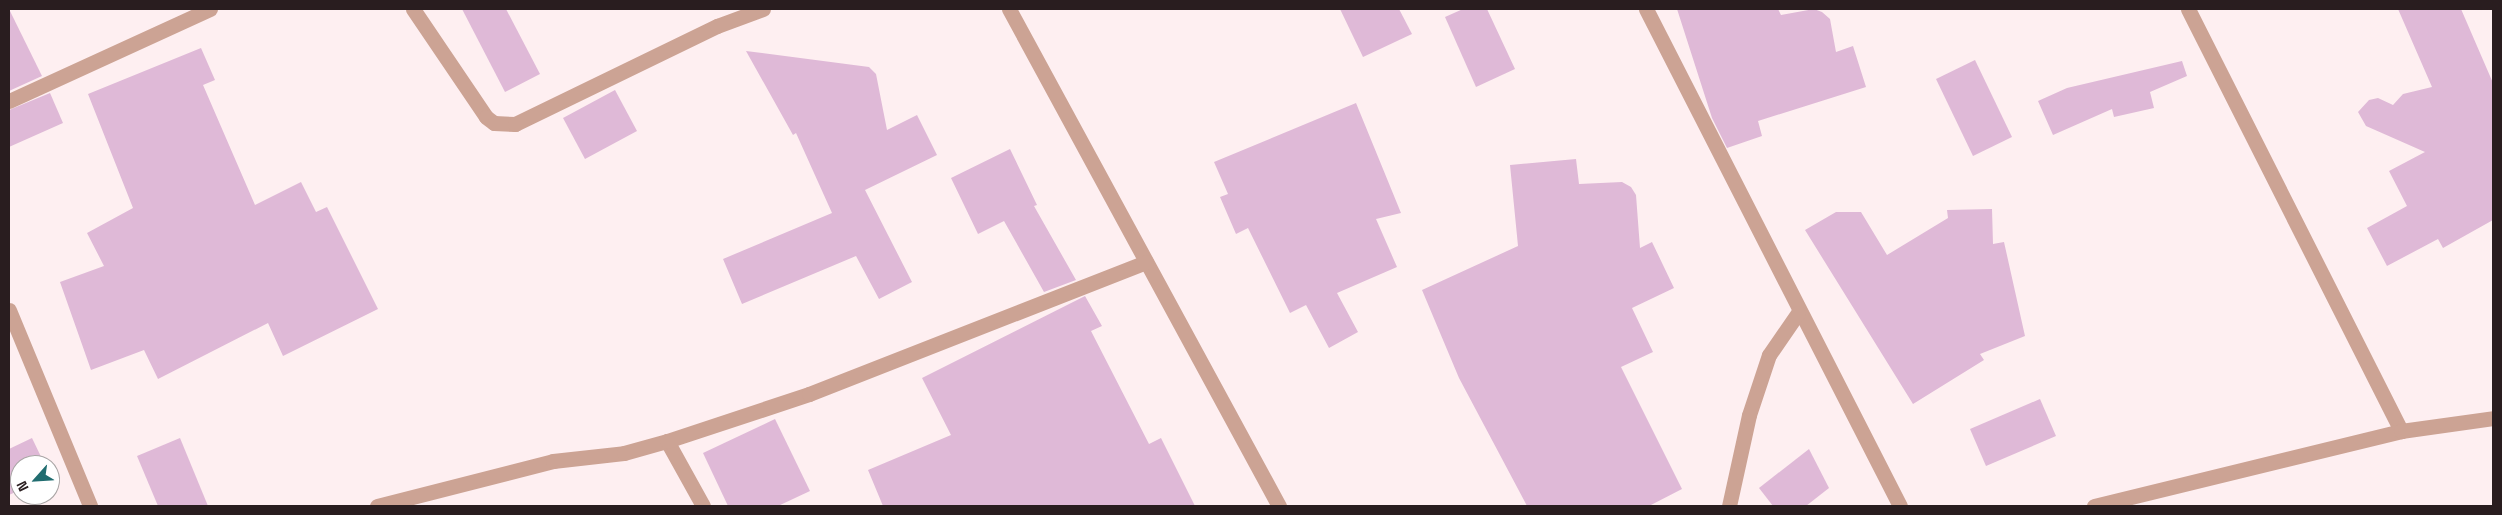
<!DOCTYPE html>
<style>
body{margin:0}
#map{position:relative;width:2502px;height:515px;overflow:hidden;background:#feeff1;font-family:"Space Grotesk",sans-serif}
div>[style]{position:absolute}
[style*='--x']{left:calc(var(--x)*1px);top:calc(var(--y)*1px);width:calc(var(--w)*1px);rotate:calc(var(--a)*1deg)}
.building>*{inset:0;background:#dfb9d7}
.minor>*{height:15px;margin:-7.5px;padding:0 7.5px;transform-origin:7.5px;border-radius:7.5px;background:#cca394}
span{translate:-50% -50%;white-space:nowrap;text-align:center;line-height:1.15;-webkit-text-stroke:4px #fff;paint-order:stroke}
.frame{position:absolute;inset:0;border:10px solid #291d1f;pointer-events:none}
.north{position:absolute;left:10px;top:455px;width:50px;height:50px;box-sizing:border-box;background:#fff;border:1px solid #a9a5a5;border-radius:50%;rotate:244deg;font-size:14px;font-weight:700;line-height:20px;text-align:center;color:#291d1f}
.north::after{content:'';display:block;margin:auto;width:18px;height:22px;background:#216d70;clip-path:polygon(50% 0,100% 100%,50% 72%,0 100%)}
</style>
<div id="map">
<div class="building">
<div style="clip-path:polygon(9px 9px,42px 76px,9px 91px)"></div>
<div style="clip-path:polygon(462px 9px,506px 9px,540px 74px,505px 92px)"></div>
<div style="clip-path:polygon(1340px 9px,1399px 9px,1412px 34px,1363px 57px)"></div>
<div style="clip-path:polygon(1463px 9px,1487px 9px,1515px 69px,1476px 87px,1445px 17px)"></div>
<div style="clip-path:polygon(1677px 9px,1778px 9px,1781px 15px,1814px 9px,1822px 12px,1830px 19px,1836px 52px,1853px 46px,1866px 87px,1758px 121px,1762px 136px,1727px 148px,1712px 118px)"></div>
<div style="clip-path:polygon(2398px 9px,2461px 9px,2493px 83px,2493px 220px,2443px 248px,2438px 239px,2387px 266px,2367px 228px,2407px 206px,2389px 171px,2425px 152px,2366px 126px,2358px 112px,2369px 100px,2378px 98px,2393px 105px,2403px 94px,2432px 87px)"></div>
<div style="clip-path:polygon(201px 48px,215px 80px,203px 85px,255px 205px,301px 182px,316px 212px,327px 207px,378px 309px,283px 356px,268px 323px,158px 379px,144px 350px,91px 370px,60px 282px,104px 266px,87px 233px,133px 208px,88px 94px)"></div>
<div style="clip-path:polygon(746px 51px,869px 67px,876px 74px,887px 130px,917px 115px,937px 155px,865px 190px,912px 282px,879px 299px,856px 256px,742px 304px,723px 259px,832px 213px,796px 133px,793px 135px)"></div>
<div style="clip-path:polygon(1975px 60px,2012px 137px,1973px 156px,1936px 79px)"></div>
<div style="clip-path:polygon(2182px 61px,2187px 76px,2150px 92px,2154px 108px,2114px 117px,2112px 109px,2053px 135px,2038px 101px,2067px 88px)"></div>
<div style="clip-path:polygon(615px 90px,637px 131px,585px 159px,563px 118px)"></div>
<div style="clip-path:polygon(50px 93px,63px 123px,9px 147px,9px 110px)"></div>
<div style="clip-path:polygon(1356px 103px,1401px 213px,1376px 219px,1397px 267px,1337px 293px,1358px 332px,1329px 348px,1306px 305px,1290px 313px,1248px 228px,1236px 234px,1220px 197px,1228px 194px,1214px 162px)"></div>
<div style="clip-path:polygon(1010px 149px,1037px 205px,1034px 206px,1076px 280px,1044px 292px,1004px 221px,978px 234px,951px 178px)"></div>
<div style="clip-path:polygon(1576px 159px,1579px 184px,1622px 182px,1631px 187px,1636px 195px,1640px 248px,1652px 242px,1674px 288px,1632px 308px,1653px 352px,1621px 367px,1682px 489px,1649px 506px,1527px 506px,1459px 378px,1422px 290px,1518px 246px,1510px 165px)"></div>
<div style="clip-path:polygon(1992px 209px,1993px 244px,2004px 242px,2025px 336px,1980px 354px,1984px 360px,1913px 404px,1805px 230px,1836px 212px,1861px 212px,1887px 255px,1948px 218px,1947px 210px)"></div>
<div style="clip-path:polygon(1085px 296px,1102px 326px,1091px 331px,1149px 444px,1161px 438px,1195px 506px,883px 506px,868px 470px,951px 435px,922px 378px)"></div>
<div style="clip-path:polygon(2040px 399px,2056px 436px,1986px 466px,1970px 429px)"></div>
<div style="clip-path:polygon(775px 419px,810px 491px,778px 506px,728px 506px,703px 453px)"></div>
<div style="clip-path:polygon(32px 438px,45px 465px,20px 465px,20px 490px,9px 495px,9px 449px)"></div>
<div style="clip-path:polygon(180px 438px,208px 506px,158px 506px,137px 456px)"></div>
<div style="clip-path:polygon(1809px 449px,1829px 488px,1806px 506px,1773px 506px,1759px 488px)"></div>
</div>
<div class="minor">
<div style="--x:413;--y:9;--w:130;--a:55.9"></div>
<div style="--x:486;--y:117;--w:10;--a:37"></div>
<div style="--x:494;--y:123;--w:21;--a:3"></div>
<div style="--x:515;--y:124;--w:225;--a:-25.9"></div>
<div style="--x:717;--y:26;--w:49;--a:-20.3"></div>
<div style="--x:1009;--y:9;--w:566;--a:61.49"></div>
<div style="--x:1646;--y:9;--w:558;--a:62.93"></div>
<div style="--x:2188;--y:9;--w:473;--a:63.2"></div>
<div style="--x:9;--y:101;--w:221;--a:-24.6"></div>
<div style="--x:9;--y:310;--w:212;--a:67.5"></div>
<div style="--x:667;--y:441;--w:74;--a:61"></div>
<div style="--x:377;--y:506;--w:182;--a:-14.3"></div>
<div style="--x:553;--y:461;--w:71;--a:-6.4"></div>
<div style="--x:624;--y:453;--w:45;--a:-15.6"></div>
<div style="--x:667;--y:441;--w:150;--a:-18.3"></div>
<div style="--x:809;--y:394;--w:362;--a:-21.4"></div>
<div style="--x:1729;--y:506;--w:93;--a:-77.6"></div>
<div style="--x:1749;--y:415;--w:63;--a:-71.6"></div>
<div style="--x:1769;--y:355;--w:51;--a:-55.4"></div>
<div style="--x:2094;--y:506;--w:316;--a:-13.7"></div>
<div style="--x:2401;--y:431;--w:93;--a:-8"></div>
</div>
<div class="frame"></div>
<div class="north">N</div>
</div>
